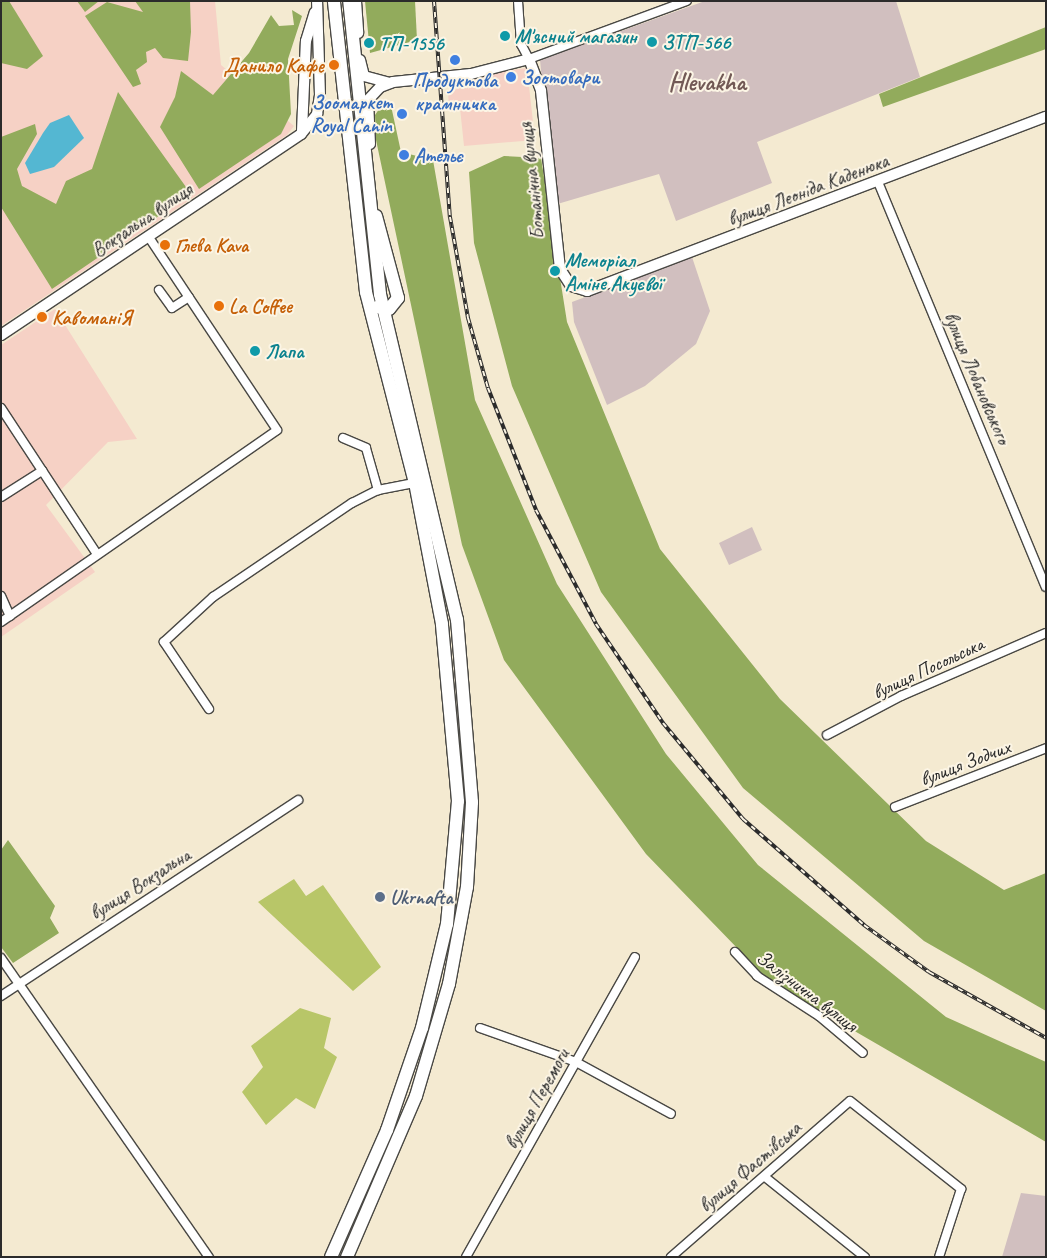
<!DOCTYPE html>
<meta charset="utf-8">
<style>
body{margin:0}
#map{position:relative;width:1047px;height:1258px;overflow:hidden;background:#f4ead1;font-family:Caveat,sans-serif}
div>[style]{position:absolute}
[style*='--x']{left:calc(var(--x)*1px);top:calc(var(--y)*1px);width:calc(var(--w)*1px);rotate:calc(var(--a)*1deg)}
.built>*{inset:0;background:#f6d1c5}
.industrial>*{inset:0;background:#d1bfbf}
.green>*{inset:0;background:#b8c668}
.forest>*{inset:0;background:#92ab5c}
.water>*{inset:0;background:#54b7d2}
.roads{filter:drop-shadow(1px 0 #494844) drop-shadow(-1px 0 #494844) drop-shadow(0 1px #494844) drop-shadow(0 -1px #494844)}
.minor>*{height:8px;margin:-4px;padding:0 4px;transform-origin:4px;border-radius:4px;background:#fff}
.tertiary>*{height:10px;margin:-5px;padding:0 5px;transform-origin:5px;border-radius:5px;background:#fff}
.trunk>*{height:12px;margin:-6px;padding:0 6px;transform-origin:6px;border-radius:6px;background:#fff}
.rail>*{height:4px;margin-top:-2px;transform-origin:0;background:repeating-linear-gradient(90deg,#fcf5e5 0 5.5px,#2b2b2b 0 11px);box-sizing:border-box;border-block:1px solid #2b2b2b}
.dots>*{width:14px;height:14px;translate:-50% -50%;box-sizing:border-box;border:2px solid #fcf5e5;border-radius:50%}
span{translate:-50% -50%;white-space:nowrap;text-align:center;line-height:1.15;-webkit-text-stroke:4px #fcf5e5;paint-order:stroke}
.culture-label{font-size:20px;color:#0d838f;font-weight:700}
.left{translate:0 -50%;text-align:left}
.food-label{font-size:20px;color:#c56008;font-weight:700}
.right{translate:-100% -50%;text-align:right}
.shop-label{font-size:20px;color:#366cbe;font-weight:700}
.street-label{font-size:20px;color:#2b2b2b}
.service-label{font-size:20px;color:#4e5e75;font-weight:700}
.district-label{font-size:25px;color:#725955;font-weight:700}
.frame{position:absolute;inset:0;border:2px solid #2b2b2b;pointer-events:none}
</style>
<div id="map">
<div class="built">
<div style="clip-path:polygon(1px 1px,215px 1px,221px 65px,294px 126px,287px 135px,1px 326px)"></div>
<div style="clip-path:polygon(527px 68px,535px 140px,464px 146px,460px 108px,449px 108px,448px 92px,457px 77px)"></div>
<div style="clip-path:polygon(55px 309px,137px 439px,108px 442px,46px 505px,95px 572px,1px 637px,1px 345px)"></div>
</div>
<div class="industrial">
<div style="clip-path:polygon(705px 1px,896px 1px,920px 77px,757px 142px,772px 183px,676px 221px,659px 174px,554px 205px,540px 60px)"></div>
<div style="clip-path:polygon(692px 257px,710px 311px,696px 344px,645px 386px,607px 405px,574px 322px,572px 302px)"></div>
<div style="clip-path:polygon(752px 527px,762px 550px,729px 565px,719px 543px)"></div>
<div style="clip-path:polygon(1021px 1193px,1046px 1196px,1046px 1257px,1002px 1257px)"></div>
</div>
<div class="green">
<div style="clip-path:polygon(294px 879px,306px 896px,323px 885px,381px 967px,353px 991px,258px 902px)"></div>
<div style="clip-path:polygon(300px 1008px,331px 1018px,324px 1048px,337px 1057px,315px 1109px,296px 1098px,266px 1125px,242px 1092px,263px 1067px,251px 1046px)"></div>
</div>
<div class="forest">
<div style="clip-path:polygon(1px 1px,9px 1px,43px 56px,27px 69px,1px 63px)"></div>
<div style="clip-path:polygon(77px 1px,99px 1px,85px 12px)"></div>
<div style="clip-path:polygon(135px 1px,190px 1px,191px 32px,188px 61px,163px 58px,155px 48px,146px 52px,147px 62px,136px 70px,141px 84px,133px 87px,85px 16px,107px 2px,143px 12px)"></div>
<div style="clip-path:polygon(365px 1px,415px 1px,417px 40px,370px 53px)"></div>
<div style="clip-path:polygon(292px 10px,302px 16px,288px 59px,291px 114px,281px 134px,199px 189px,160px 127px,175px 97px,181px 71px,213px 95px,249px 53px,271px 15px,279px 26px,294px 25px)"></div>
<div style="clip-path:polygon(1046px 27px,1046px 49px,883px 107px,879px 94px)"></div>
<div style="clip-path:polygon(118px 92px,191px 194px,52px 289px,1px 207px,1px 137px,35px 124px,37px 134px,17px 169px,22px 186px,56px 204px,66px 181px,92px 169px)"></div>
<div style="clip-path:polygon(390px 101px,401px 152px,433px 160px,475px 400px,557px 584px,666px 754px,758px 865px,946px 1017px,1046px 1062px,1046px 1142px,770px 982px,646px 854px,504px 660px,462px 545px,376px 140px,375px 115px,384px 102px)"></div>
<div style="clip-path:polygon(504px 156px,541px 158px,567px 322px,660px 549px,780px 699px,926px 841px,1004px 890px,1046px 873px,1046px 1011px,924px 941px,743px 788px,601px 592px,512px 386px,474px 243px,469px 172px)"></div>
<div style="clip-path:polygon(8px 840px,55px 906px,50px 918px,59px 933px,13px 963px,1px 947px,1px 850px)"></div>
</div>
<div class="water">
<div style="clip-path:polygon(69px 115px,84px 138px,54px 167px,30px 174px,25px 163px,43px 133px,50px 123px)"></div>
</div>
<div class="roads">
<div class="minor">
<div style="--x:518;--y:1;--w:43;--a:86"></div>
<div style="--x:521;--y:44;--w:17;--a:62"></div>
<div style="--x:529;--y:59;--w:168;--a:-20.2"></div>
<div style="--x:878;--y:182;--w:438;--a:67.5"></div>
<div style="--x:159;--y:290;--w:22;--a:54"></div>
<div style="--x:172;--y:308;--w:20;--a:-33"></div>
<div style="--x:1;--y:408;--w:175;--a:56.7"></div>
<div style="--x:343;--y:438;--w:25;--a:23"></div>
<div style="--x:366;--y:448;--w:44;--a:74.1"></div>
<div style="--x:1;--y:497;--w:49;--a:-32.4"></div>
<div style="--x:1;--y:596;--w:22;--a:66"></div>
<div style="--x:1;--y:622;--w:336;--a:-34.8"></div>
<div style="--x:277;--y:430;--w:232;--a:-123.6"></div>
<div style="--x:209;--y:709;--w:81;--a:-123.9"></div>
<div style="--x:164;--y:642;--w:67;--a:-42.6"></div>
<div style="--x:213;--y:597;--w:168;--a:-34.1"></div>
<div style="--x:352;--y:503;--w:29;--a:-27"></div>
<div style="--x:378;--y:490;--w:38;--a:-11"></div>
<div style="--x:827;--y:735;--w:84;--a:-27.8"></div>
<div style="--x:901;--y:696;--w:158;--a:-23.5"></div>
<div style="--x:895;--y:807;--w:162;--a:-21.3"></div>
<div style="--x:735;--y:952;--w:33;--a:47"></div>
<div style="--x:757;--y:976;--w:74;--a:32.8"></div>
<div style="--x:819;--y:1016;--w:57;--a:40.1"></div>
<div style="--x:1;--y:958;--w:364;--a:55.2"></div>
<div style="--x:1;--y:996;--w:356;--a:-33.4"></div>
<div style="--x:480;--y:1028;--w:102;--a:19.5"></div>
<div style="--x:576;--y:1062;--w:108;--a:28.7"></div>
<div style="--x:765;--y:1177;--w:128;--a:38.7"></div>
<div style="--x:466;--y:1257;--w:344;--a:-60.6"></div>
<div style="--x:671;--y:1257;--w:237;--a:-41.1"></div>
<div style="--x:850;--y:1101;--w:142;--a:38.4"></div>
<div style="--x:961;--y:1189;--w:71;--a:107.9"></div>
</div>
<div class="tertiary">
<div style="--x:356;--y:1;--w:32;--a:86"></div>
<div style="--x:360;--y:60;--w:16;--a:76"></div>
<div style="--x:364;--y:76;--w:27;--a:15"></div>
<div style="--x:302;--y:131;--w:90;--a:-87.5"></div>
<div style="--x:306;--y:41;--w:30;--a:-73"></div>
<div style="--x:370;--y:144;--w:44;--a:-92.6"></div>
<div style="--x:368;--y:100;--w:18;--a:-47"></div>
<div style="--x:380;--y:87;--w:14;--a:-21"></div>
<div style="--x:393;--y:82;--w:78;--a:-5.9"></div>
<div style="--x:471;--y:74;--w:60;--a:-14.5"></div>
<div style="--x:529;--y:59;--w:34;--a:69"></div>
<div style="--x:541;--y:91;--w:179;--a:83.9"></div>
<div style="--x:560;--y:269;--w:20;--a:57"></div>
<div style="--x:571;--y:286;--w:17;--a:17"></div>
<div style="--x:587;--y:291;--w:491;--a:-20.8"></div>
<div style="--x:1;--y:335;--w:361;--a:-33.8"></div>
<div style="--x:301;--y:134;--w:26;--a:-51"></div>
<div style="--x:317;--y:114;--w:19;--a:-81"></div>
<div style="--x:320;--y:95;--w:94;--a:-91.8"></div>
</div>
<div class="trunk">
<div style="--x:376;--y:216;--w:85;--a:75"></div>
<div style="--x:398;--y:298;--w:14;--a:129"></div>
<div style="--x:389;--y:309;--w:12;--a:-171"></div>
<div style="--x:331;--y:1257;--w:139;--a:-66.2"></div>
<div style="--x:387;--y:1130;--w:108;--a:-71.1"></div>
<div style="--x:422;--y:1028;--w:107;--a:-76.5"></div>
<div style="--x:447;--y:924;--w:123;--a:-84.9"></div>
<div style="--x:458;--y:801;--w:178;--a:-95.2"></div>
<div style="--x:442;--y:624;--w:144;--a:-100.8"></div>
<div style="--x:415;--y:483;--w:197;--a:-104.4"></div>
<div style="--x:366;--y:292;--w:293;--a:-96.3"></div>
<div style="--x:347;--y:1257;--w:175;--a:-66.8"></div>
<div style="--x:416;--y:1096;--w:117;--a:-73.6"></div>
<div style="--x:449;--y:984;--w:99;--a:-79.5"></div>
<div style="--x:467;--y:887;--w:85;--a:-86.6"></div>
<div style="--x:472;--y:802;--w:183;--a:-94.7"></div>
<div style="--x:457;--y:620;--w:335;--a:-103.3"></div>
<div style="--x:380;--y:294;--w:295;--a:-96"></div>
</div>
</div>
<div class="rail">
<div style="--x:434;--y:1;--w:217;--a:85.8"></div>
<div style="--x:450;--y:217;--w:103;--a:79.9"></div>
<div style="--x:468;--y:318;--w:73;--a:74.1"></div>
<div style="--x:488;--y:388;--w:131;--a:68.5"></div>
<div style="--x:536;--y:510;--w:129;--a:62.2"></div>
<div style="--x:596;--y:624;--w:120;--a:55.9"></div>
<div style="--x:663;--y:723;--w:125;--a:50.2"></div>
<div style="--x:743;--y:819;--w:161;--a:41.2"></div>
<div style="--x:864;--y:925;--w:80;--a:35.9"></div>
<div style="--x:929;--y:972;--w:134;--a:29.4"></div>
</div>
<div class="dots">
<div style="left:505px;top:36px;background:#0f9aa8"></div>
<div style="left:652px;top:42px;background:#0f9aa8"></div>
<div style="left:369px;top:43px;background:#0f9aa8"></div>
<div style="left:455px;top:60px;background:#3f7fe0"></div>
<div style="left:334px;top:65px;background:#e8710a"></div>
<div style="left:511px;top:77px;background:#3f7fe0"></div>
<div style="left:402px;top:114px;background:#3f7fe0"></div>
<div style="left:404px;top:155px;background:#3f7fe0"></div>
<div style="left:165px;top:245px;background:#e8710a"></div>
<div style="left:555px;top:271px;background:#0f9aa8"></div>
<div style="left:219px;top:306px;background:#e8710a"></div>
<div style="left:42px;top:317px;background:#e8710a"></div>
<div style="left:255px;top:351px;background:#0f9aa8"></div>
<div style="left:380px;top:897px;background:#5c6f8a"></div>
</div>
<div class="culture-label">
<span class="left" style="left:515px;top:36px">М'ясний магазин</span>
<span class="left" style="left:662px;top:42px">ЗТП-566</span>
<span class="left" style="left:379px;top:43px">ТП-1556</span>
<span class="left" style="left:565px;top:272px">Меморіал<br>Аміне Акуєвої</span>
<span class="left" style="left:265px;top:351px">Лапа</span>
</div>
<div class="food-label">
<span class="right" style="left:324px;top:65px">Данило Кафе</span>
<span class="left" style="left:175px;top:245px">Глева Kava</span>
<span class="left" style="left:229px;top:306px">La Coffee</span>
<span class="left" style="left:52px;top:317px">КавоманіЯ</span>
</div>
<div class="shop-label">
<span class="left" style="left:521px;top:77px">Зоотовари</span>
<span style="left:455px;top:92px">Продуктова<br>крамничка</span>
<span class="right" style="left:392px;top:114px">Зоомаркет<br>Royal Canin</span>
<span class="left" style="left:414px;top:155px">Ательє</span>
</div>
<div class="street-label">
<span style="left:532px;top:181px;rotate:-96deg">Ботанічна вулиця</span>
<span style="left:808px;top:190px;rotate:-21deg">вулиця Леоніда Каденюка</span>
<span style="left:142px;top:220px;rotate:-34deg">Вокзальна вулиця</span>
<span style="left:977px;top:378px;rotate:67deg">вулиця Лобановського</span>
<span style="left:928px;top:668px;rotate:-25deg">вулиця Посольська</span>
<span style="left:965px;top:763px;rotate:-21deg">вулиця Зодчих</span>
<span style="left:140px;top:884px;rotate:-33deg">вулиця Вокзальна</span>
<span style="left:807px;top:991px;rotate:37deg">Залізнична вулиця</span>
<span style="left:537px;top:1099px;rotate:-61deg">вулиця Перемоги</span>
<span style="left:750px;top:1167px;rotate:-41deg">вулиця Фастівська</span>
</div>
<div class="service-label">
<span class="left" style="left:390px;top:897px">Ukrnafta</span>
</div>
<div class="district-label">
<span style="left:707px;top:82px">Hlevakha</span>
</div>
<div class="frame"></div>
</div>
